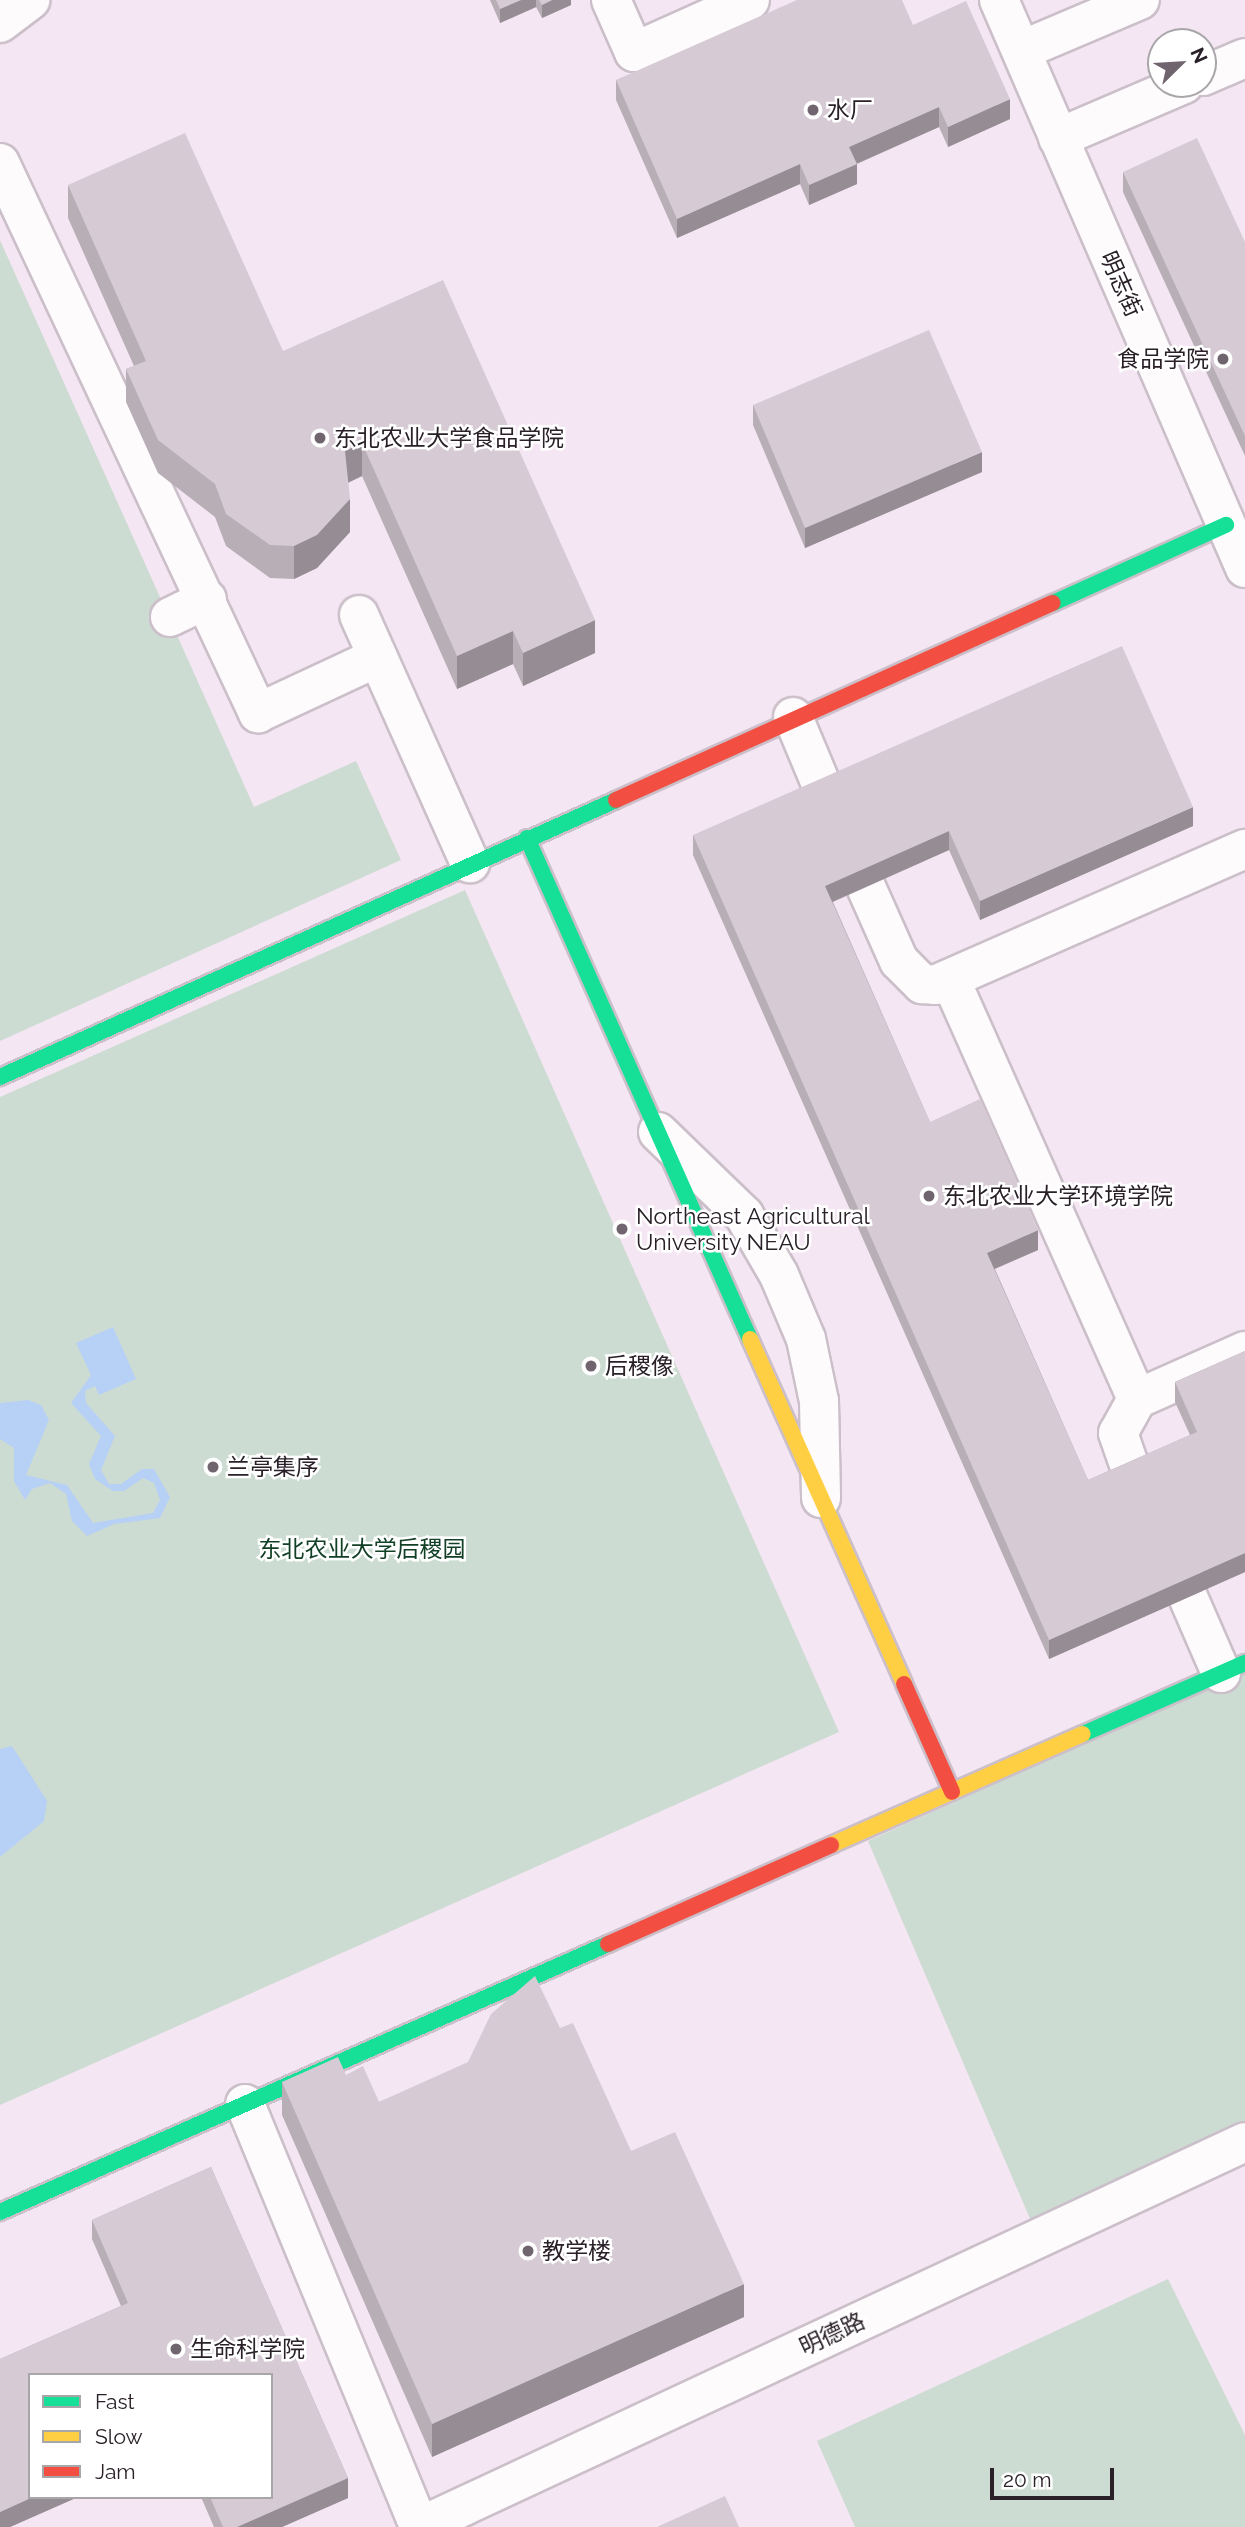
<!DOCTYPE html>
<meta charset="utf-8">
<style>
body{margin:0}
#map{position:relative;width:1245px;height:2527px;overflow:hidden;background:#f5e6f3;font-family:Raleway,"Noto Sans SC",sans-serif}
div>[style]{position:absolute}
[style*='--x']{left:calc(var(--x)*1px);top:calc(var(--y)*1px);width:calc(var(--w)*1px);rotate:calc(var(--a)*1deg)}
.green>*{inset:0;background:#cddcd3}
.water>*{inset:0;background:#b7d0f5}
.roads{filter:drop-shadow(2px 0 #cbbfc9) drop-shadow(-2px 0 #cbbfc9) drop-shadow(0 2px #cbbfc9) drop-shadow(0 -2px #cbbfc9)}
.street>*{height:38px;margin:-19px;padding:0 19px;transform-origin:19px;border-radius:19px;background:#fefbfd}
.fast>*{height:16px;margin:-8px;padding:0 8px;transform-origin:8px;border-radius:8px;background:#16e098}
.slow>*{height:16px;margin:-8px;padding:0 8px;transform-origin:8px;border-radius:8px;background:#ffcf43}
.jam>*{height:16px;margin:-8px;padding:0 8px;transform-origin:8px;border-radius:8px;background:#f24e42}
.wall>*{inset:0;background:#b8aeb6}
.shaded-wall>*{inset:0;background:#968d94}
.building>*{inset:0;background:#d6cad4}
.dots>*{width:19px;height:19px;translate:-50% -50%;box-sizing:border-box;border:4px solid #fff;border-radius:50%}
span{translate:-50% -50%;white-space:nowrap;text-align:center;line-height:1.15;-webkit-text-stroke:5px #fff;paint-order:stroke}
.poi-label{font-size:23px;color:#292028}
.left{translate:0 -50%;text-align:left}
.right{translate:-100% -50%;text-align:right}
.street-label{font-size:23px;color:#292028}
.park-label{font-size:23px;color:#124027}
.legend{position:absolute;left:28px;top:2373px;width:245px;height:126px;box-sizing:border-box;background:#fff;border:2px solid #a9a6a9;margin:0;padding:9px 12px;list-style:none;font-size:21px;color:#292028}
.legend li{display:flex;align-items:center;gap:14px;height:35px}
.legend b{width:35px;border:2px solid #a9a6a9}
.north{position:absolute;left:1147px;top:28px;width:70px;height:70px;box-sizing:border-box;background:#fff;border:2px solid #a9a6a9;border-radius:50%;rotate:66deg;font-size:19px;font-weight:700;line-height:28px;text-align:center;color:#292028}
.north::after{content:'';display:block;margin:auto;width:24px;height:32px;background:#70656f;clip-path:polygon(50% 0,100% 100%,50% 72%,0 100%)}
.scale{position:absolute;left:990px;top:2468px;width:124px;height:32px;box-sizing:border-box;border:4px solid #292028;border-top:0;padding-left:9px;font-size:21px;line-height:24px;white-space:nowrap;color:#292028;-webkit-text-stroke:5px #fff;paint-order:stroke}
</style>
<div id="map">
<div class="green">
<div style="clip-path:polygon(0 240px,254px 807px,356px 761px,401px 860px,0 1041px)"></div>
<div style="clip-path:polygon(465px 890px,839px 1732px,0 2105px,0 1097px)"></div>
<div style="clip-path:polygon(1245px 1671px,1245px 2141px,1037px 2235px,868px 1841px)"></div>
<div style="clip-path:polygon(1168px 2279px,1245px 2435px,1245px 2527px,855px 2527px,817px 2441px)"></div>
</div>
<div class="water">
<div style="clip-path:polygon(113px 1327px,136px 1379px,99px 1395px,95px 1386px,85px 1391px,86px 1403px,115px 1436px,101px 1470px,109px 1484px,121px 1484px,142px 1469px,154px 1469px,170px 1497px,160px 1518px,114px 1524px,87px 1536px,72px 1521px,66px 1494px,50px 1483px,32px 1489px,25px 1500px,14px 1481px,14px 1448px,0 1439px,0 1403px,28px 1400px,41px 1405px,49px 1420px,26px 1475px,67px 1485px,93px 1523px,153px 1513px,160px 1500px,154px 1483px,143px 1478px,124px 1491px,113px 1491px,95px 1479px,89px 1464px,101px 1436px,71px 1403px,91px 1375px,76px 1343px)"></div>
<div style="clip-path:polygon(12px 1746px,47px 1801px,44px 1821px,0 1857px,0 1749px)"></div>
</div>
<div class="roads">
<div class="street">
<div style="--x:611;--y:0;--w:57;--a:66.1"></div>
<div style="--x:634;--y:52;--w:127;--a:-24.1"></div>
<div style="--x:999;--y:0;--w:619;--a:66.58"></div>
<div style="--x:0;--y:23;--w:38;--a:-37"></div>
<div style="--x:1022;--y:50;--w:128;--a:-23"></div>
<div style="--x:1203;--y:76;--w:46;--a:-23.2"></div>
<div style="--x:1058;--y:138;--w:137;--a:-23.2"></div>
<div style="--x:0;--y:163;--w:608;--a:64.87"></div>
<div style="--x:258;--y:713;--w:132;--a:-25"></div>
<div style="--x:359;--y:615;--w:272;--a:65.9"></div>
<div style="--x:170;--y:617;--w:41;--a:-25.9"></div>
<div style="--x:793;--y:717;--w:86;--a:67.3"></div>
<div style="--x:866;--y:887;--w:81;--a:66"></div>
<div style="--x:899;--y:961;--w:33;--a:45"></div>
<div style="--x:922;--y:984;--w:13;--a:4"></div>
<div style="--x:935;--y:985;--w:339;--a:-23.7"></div>
<div style="--x:951;--y:981;--w:458;--a:66"></div>
<div style="--x:1137;--y:1399;--w:39;--a:119"></div>
<div style="--x:1118;--y:1433;--w:49;--a:70.8"></div>
<div style="--x:658;--y:1132;--w:120;--a:44"></div>
<div style="--x:744;--y:1215;--w:69;--a:59.7"></div>
<div style="--x:779;--y:1275;--w:69;--a:67.1"></div>
<div style="--x:806;--y:1339;--w:63;--a:78.2"></div>
<div style="--x:819;--y:1401;--w:97;--a:88.8"></div>
<div style="--x:1137;--y:1399;--w:118;--a:-24"></div>
<div style="--x:1188;--y:1597;--w:83;--a:66.5"></div>
<div style="--x:245;--y:2104;--w:457;--a:67.6"></div>
<div style="--x:419;--y:2527;--w:911;--a:-24.99"></div>
</div>
<div class="fast">
<div style="--x:1053;--y:603;--w:190;--a:-24.3"></div>
<div style="--x:527;--y:838;--w:548;--a:66.01"></div>
<div style="--x:0;--y:1077;--w:675;--a:-24.21"></div>
<div style="--x:1083;--y:1734;--w:177;--a:-23.7"></div>
<div style="--x:0;--y:2212;--w:664;--a:-23.79"></div>
</div>
<div class="slow">
<div style="--x:750;--y:1339;--w:378;--a:65.9"></div>
<div style="--x:831;--y:1845;--w:275;--a:-23.8"></div>
</div>
<div class="jam">
<div style="--x:616;--y:800;--w:479;--a:-24.3"></div>
<div style="--x:904;--y:1684;--w:118;--a:66"></div>
<div style="--x:608;--y:1944;--w:244;--a:-23.9"></div>
</div>
</div>
<div class="wall">
<div style="clip-path:polygon(490px 0,571px 0,571px 5px,542px 18px,536px 7px,500px 23px)"></div>
<div style="clip-path:polygon(913px 25px,1010px 119px,948px 147px,939px 127px,857px 164px,857px 184px,809px 205px,800px 184px,677px 238px,616px 100px,616px 80px)"></div>
<div style="clip-path:polygon(1123px 172px,1245px 242px,1245px 456px,1123px 192px)"></div>
<div style="clip-path:polygon(68px 185px,283px 351px,595px 653px,523px 686px,513px 664px,457px 689px,362px 476px,348px 483px,350px 532px,317px 568px,294px 579px,270px 578px,226px 546px,215px 517px,158px 473px,126px 402px,126px 369px,134px 366px,68px 218px)"></div>
<div style="clip-path:polygon(753px 405px,982px 472px,805px 548px,753px 425px)"></div>
<div style="clip-path:polygon(1193px 826px,980px 920px,949px 850px,833px 902px,930px 1122px,1038px 1250px,995px 1269px,1088px 1480px,1190px 1435px,1175px 1402px,1175px 1382px,1245px 1351px,1245px 1572px,1049px 1659px,693px 855px,693px 835px)"></div>
<div style="clip-path:polygon(560px 2028px,631px 2151px,744px 2317px,432px 2457px,282px 2115px,282px 2082px,346px 2075px,379px 2102px)"></div>
<div style="clip-path:polygon(211px 2167px,348px 2478px,348px 2498px,282px 2527px,214px 2527px,201px 2497px,271px 2497px,271px 2375px,30px 2375px,30px 2497px,78px 2497px,10px 2527px,0 2527px,0 2359px,121px 2306px,92px 2239px,92px 2220px)"></div>
</div>
<div class="shaded-wall">
<div style="clip-path:polygon(521px 0,536px 0,536px 7px,500px 23px,500px 9px)"></div>
<div style="clip-path:polygon(552px 0,571px 0,571px 5px,542px 18px,542px 5px)"></div>
<div style="clip-path:polygon(1010px 99px,1010px 119px,948px 147px,948px 127px)"></div>
<div style="clip-path:polygon(939px 107px,939px 127px,849px 167px,849px 147px)"></div>
<div style="clip-path:polygon(800px 164px,800px 184px,677px 238px,677px 219px)"></div>
<div style="clip-path:polygon(857px 164px,857px 184px,809px 205px,809px 185px)"></div>
<div style="clip-path:polygon(362px 443px,362px 476px,345px 484px,345px 451px)"></div>
<div style="clip-path:polygon(982px 452px,982px 472px,805px 548px,805px 528px)"></div>
<div style="clip-path:polygon(350px 499px,350px 532px,317px 568px,294px 579px,294px 546px)"></div>
<div style="clip-path:polygon(595px 620px,595px 653px,523px 686px,523px 653px)"></div>
<div style="clip-path:polygon(513px 631px,513px 664px,457px 689px,457px 656px)"></div>
<div style="clip-path:polygon(1193px 807px,1193px 826px,980px 920px,980px 901px)"></div>
<div style="clip-path:polygon(949px 831px,949px 850px,825px 905px,825px 886px)"></div>
<div style="clip-path:polygon(1038px 1230px,1038px 1250px,987px 1272px,987px 1253px)"></div>
<div style="clip-path:polygon(1245px 1553px,1245px 1572px,1049px 1659px,1049px 1640px)"></div>
<div style="clip-path:polygon(744px 2284px,744px 2317px,432px 2457px,432px 2424px)"></div>
<div style="clip-path:polygon(348px 2478px,348px 2498px,282px 2527px,237px 2527px)"></div>
<div style="clip-path:polygon(33px 2497px,78px 2497px,10px 2527px,0 2527px,0 2512px)"></div>
</div>
<div class="building">
<div style="clip-path:polygon(496px 0,521px 0,500px 9px)"></div>
<div style="clip-path:polygon(539px 0,552px 0,542px 5px)"></div>
<div style="clip-path:polygon(797px 0,902px 0,913px 25px,966px 1px,1010px 99px,948px 127px,939px 107px,849px 147px,857px 164px,809px 185px,800px 164px,677px 219px,616px 80px)"></div>
<div style="clip-path:polygon(185px 133px,283px 351px,443px 280px,595px 620px,523px 653px,513px 631px,457px 656px,362px 443px,345px 451px,350px 499px,317px 535px,294px 546px,270px 545px,226px 514px,215px 484px,158px 440px,126px 369px,146px 361px,68px 185px)"></div>
<div style="clip-path:polygon(1197px 138px,1245px 242px,1245px 436px,1123px 172px)"></div>
<div style="clip-path:polygon(929px 330px,982px 452px,805px 528px,753px 405px)"></div>
<div style="clip-path:polygon(1122px 646px,1193px 807px,980px 901px,949px 831px,825px 886px,930px 1122px,980px 1099px,1038px 1230px,987px 1253px,1088px 1480px,1197px 1432px,1175px 1382px,1245px 1351px,1245px 1553px,1049px 1640px,693px 835px)"></div>
<div style="clip-path:polygon(535px 1976px,560px 2028px,573px 2023px,631px 2151px,675px 2132px,744px 2284px,432px 2424px,282px 2082px,338px 2057px,346px 2075px,363px 2066px,379px 2102px,468px 2062px,491px 2014px)"></div>
<div style="clip-path:polygon(211px 2167px,348px 2478px,237px 2527px,223px 2527px,210px 2497px,271px 2497px,271px 2375px,30px 2375px,30px 2497px,33px 2497px,0 2512px,0 2359px,128px 2303px,92px 2220px)"></div>
<div style="clip-path:polygon(725px 2496px,739px 2527px,657px 2527px)"></div>
</div>
<div class="dots">
<div style="left:813px;top:110px;background:#70656f"></div>
<div style="left:1223px;top:359px;background:#70656f"></div>
<div style="left:320px;top:438px;background:#70656f"></div>
<div style="left:929px;top:1196px;background:#70656f"></div>
<div style="left:622px;top:1229px;background:#70656f"></div>
<div style="left:591px;top:1366px;background:#70656f"></div>
<div style="left:213px;top:1467px;background:#70656f"></div>
<div style="left:528px;top:2251px;background:#70656f"></div>
<div style="left:176px;top:2349px;background:#70656f"></div>
</div>
<div class="poi-label">
<span class="left" style="left:827px;top:110px">水厂</span>
<span class="right" style="left:1209px;top:359px">食品学院</span>
<span class="left" style="left:334px;top:438px">东北农业大学食品学院</span>
<span class="left" style="left:943px;top:1196px">东北农业大学环境学院</span>
<span class="left" style="left:636px;top:1229px">Northeast Agricultural<br>University NEAU</span>
<span class="left" style="left:605px;top:1366px">后稷像</span>
<span class="left" style="left:227px;top:1467px">兰亭集序</span>
<span class="left" style="left:542px;top:2251px">教学楼</span>
<span class="left" style="left:190px;top:2349px">生命科学院</span>
</div>
<div class="street-label">
<span style="left:1121px;top:284px;rotate:66deg">明志街</span>
<span style="left:832px;top:2334px;rotate:-25deg">明德路</span>
</div>
<div class="park-label">
<span style="left:362px;top:1549px">东北农业大学后稷园</span>
</div>
<ul class="legend">
<li><b style="height:9px;background:#16e098"></b>Fast</li>
<li><b style="height:9px;background:#ffcf43"></b>Slow</li>
<li><b style="height:9px;background:#f24e42"></b>Jam</li>
</ul>
<div class="north">N</div>
<div class="scale">20 m</div>
</div>
